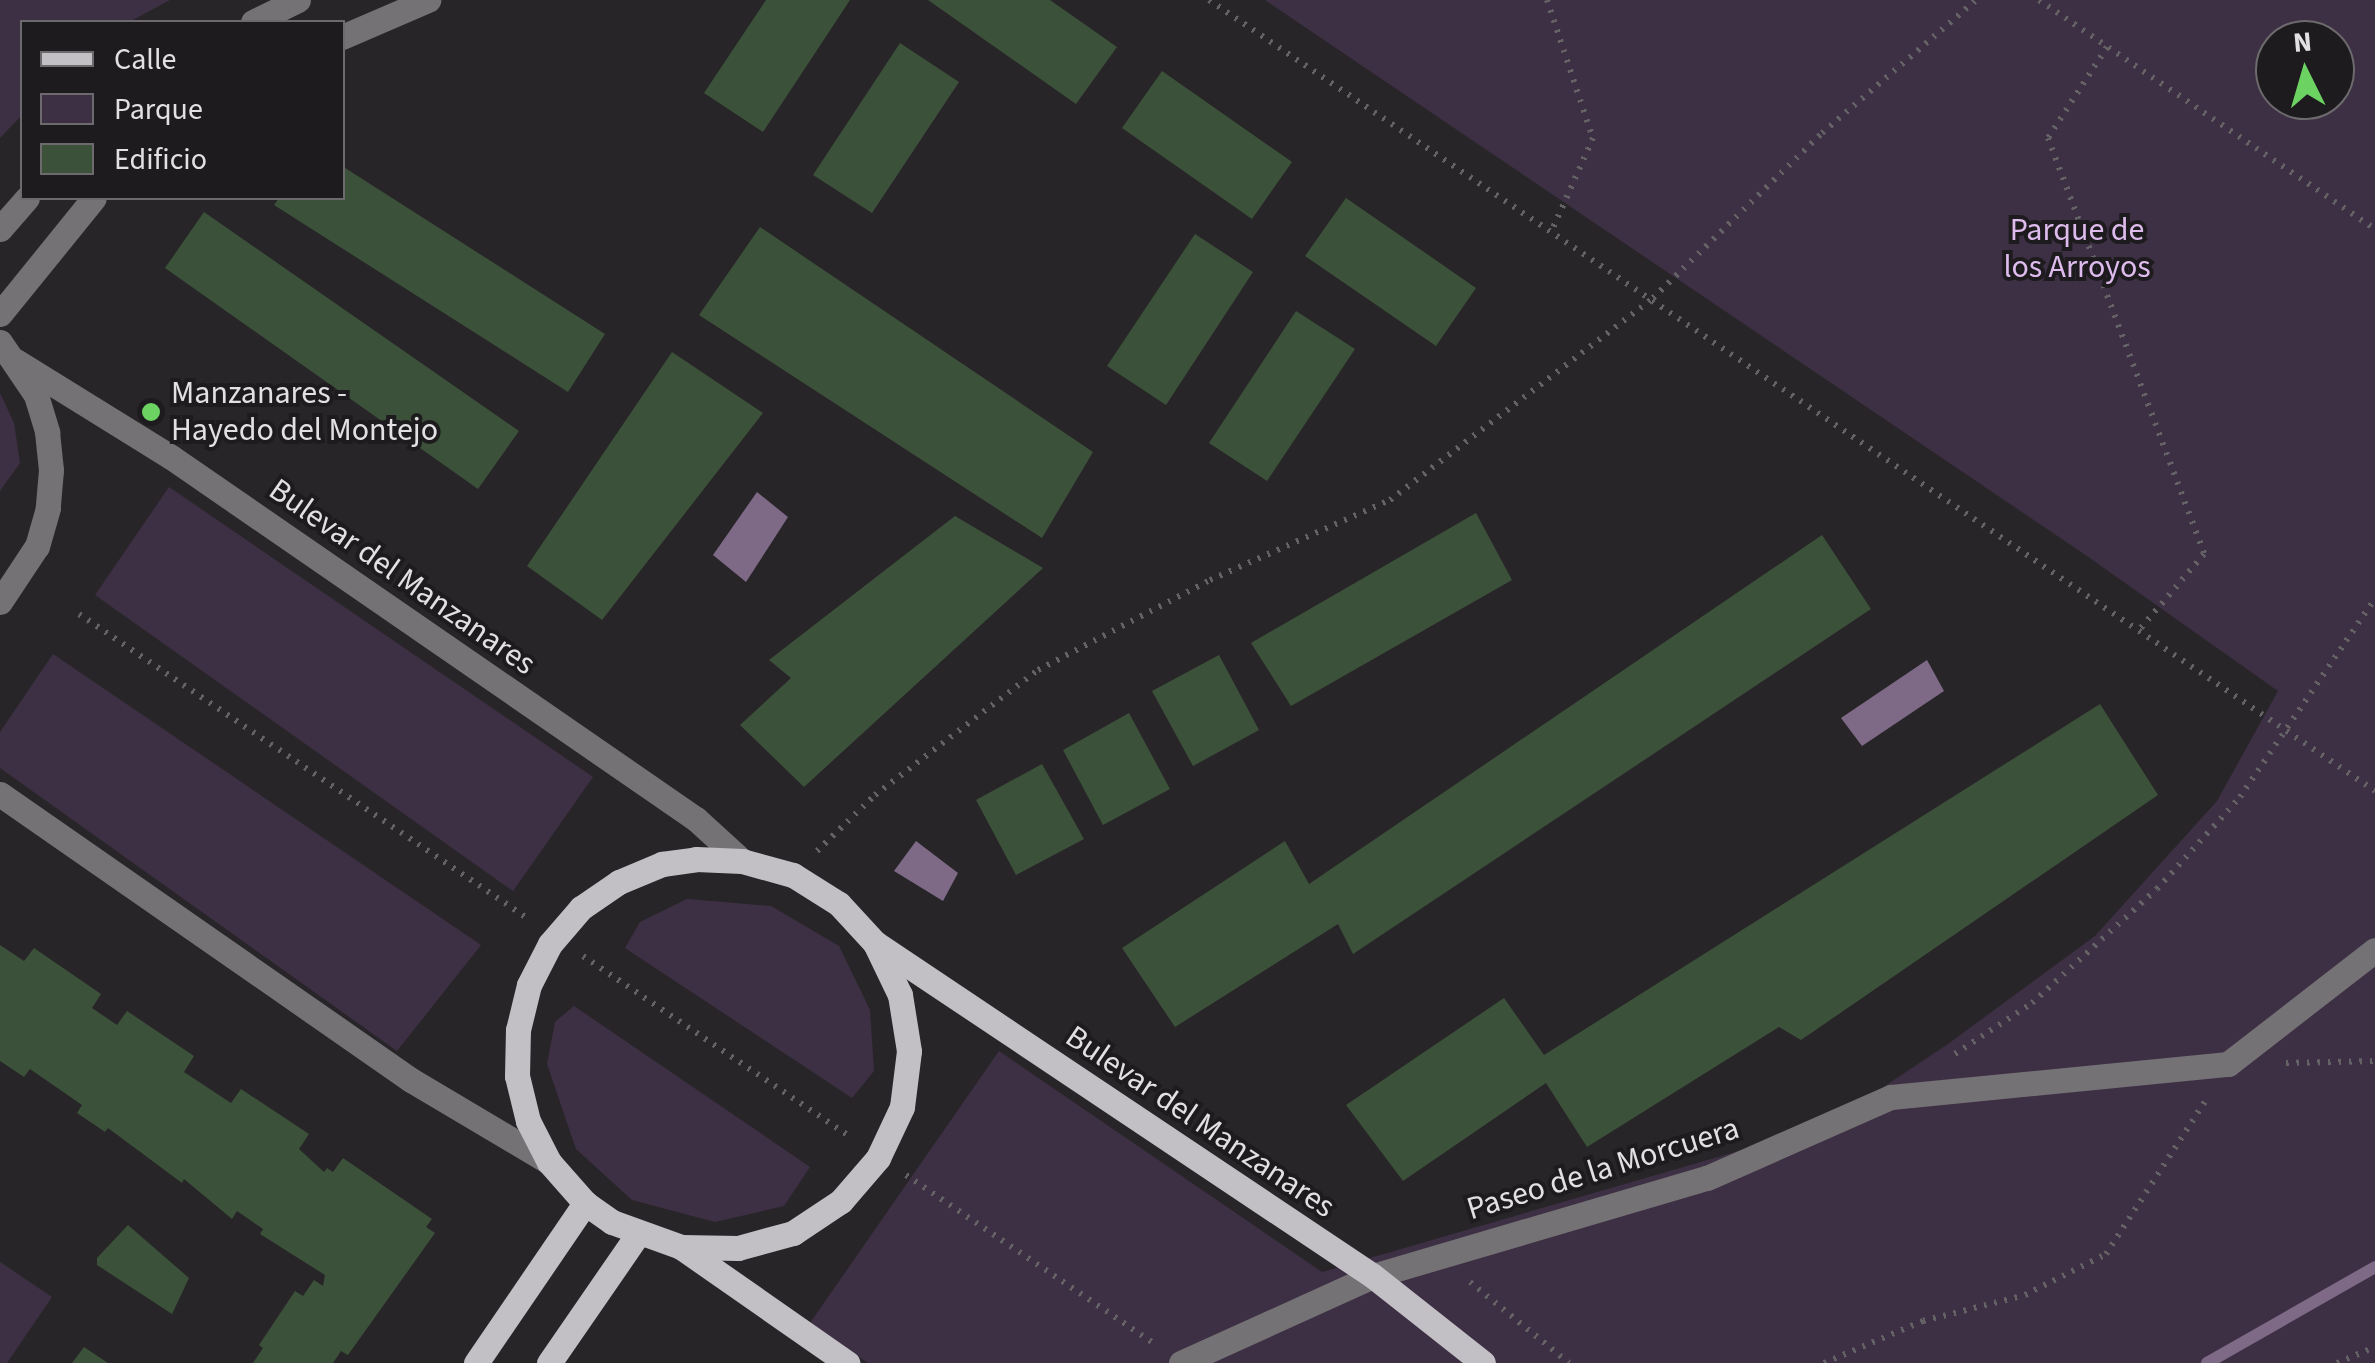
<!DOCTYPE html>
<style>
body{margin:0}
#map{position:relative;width:2375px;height:1363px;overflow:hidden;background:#282529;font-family:"Source Sans 3",sans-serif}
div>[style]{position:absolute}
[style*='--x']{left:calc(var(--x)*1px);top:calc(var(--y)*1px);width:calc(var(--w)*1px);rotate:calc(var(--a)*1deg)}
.green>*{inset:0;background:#3e3044}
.water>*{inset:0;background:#7e6a87}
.stream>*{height:12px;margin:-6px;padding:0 6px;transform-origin:6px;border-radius:6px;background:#7e6a87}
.building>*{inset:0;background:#3b5139}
.path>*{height:6px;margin-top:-3px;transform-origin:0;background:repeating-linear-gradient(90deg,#656266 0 2.5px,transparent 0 10.5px)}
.minor>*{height:25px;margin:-12.5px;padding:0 12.5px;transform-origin:12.5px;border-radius:12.5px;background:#747275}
.major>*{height:25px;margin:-12.5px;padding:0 12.5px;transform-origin:12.5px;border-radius:12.5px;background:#c3c0c5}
.major-bridge>*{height:25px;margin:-12.5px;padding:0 12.5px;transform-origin:12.5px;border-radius:12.5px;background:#c3c0c5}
.dots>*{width:28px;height:28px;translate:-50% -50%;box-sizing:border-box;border:5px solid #1e1b1f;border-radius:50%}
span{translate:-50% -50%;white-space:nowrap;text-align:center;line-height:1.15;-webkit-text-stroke:8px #1e1b1f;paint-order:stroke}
.park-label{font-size:32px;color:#debbed}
.poi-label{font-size:32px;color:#e2e0e3}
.left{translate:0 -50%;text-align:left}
.street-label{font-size:32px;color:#e2e0e3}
.legend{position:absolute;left:20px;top:20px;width:325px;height:180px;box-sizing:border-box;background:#1e1b1f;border:2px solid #6c6a6d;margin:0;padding:12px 18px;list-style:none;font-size:30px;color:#e2e0e3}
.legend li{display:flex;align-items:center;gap:20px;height:50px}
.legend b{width:50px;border:2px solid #6c6a6d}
.north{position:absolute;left:2255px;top:20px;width:100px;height:100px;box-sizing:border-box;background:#1e1b1f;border:2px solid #6c6a6d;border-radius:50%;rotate:355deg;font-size:28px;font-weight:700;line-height:40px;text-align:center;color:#e2e0e3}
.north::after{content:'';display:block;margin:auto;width:35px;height:45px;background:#6cd362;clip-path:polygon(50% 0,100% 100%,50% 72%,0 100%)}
</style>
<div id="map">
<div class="green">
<div style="clip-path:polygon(0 0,170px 0,129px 22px,22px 22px,22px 115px,0 138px)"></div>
<div style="clip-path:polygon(evenodd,1265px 0,2375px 0,2375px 1363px,868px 1363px,810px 1323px,999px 1051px,1322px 1272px,1825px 1126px,1948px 1044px,2095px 936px,2217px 801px,2278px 691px,2087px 556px,1265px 0,2275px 40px,2335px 40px,2335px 100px,2275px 100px,2275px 40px)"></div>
<div style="clip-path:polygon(0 393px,14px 423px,20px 463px,0 491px)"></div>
<div style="clip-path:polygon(169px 487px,593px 777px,513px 891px,95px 595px)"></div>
<div style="clip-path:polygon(53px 654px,481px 945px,397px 1051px,0 768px,0 732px)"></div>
<div style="clip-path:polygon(687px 899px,771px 906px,839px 946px,870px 1010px,874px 1071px,852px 1098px,625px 948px,640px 922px)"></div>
<div style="clip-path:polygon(574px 1006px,810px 1167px,784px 1206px,715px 1222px,632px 1200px,576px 1149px,547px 1064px,555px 1022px)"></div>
<div style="clip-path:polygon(0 1262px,52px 1297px,7px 1363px,0 1363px)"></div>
</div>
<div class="water">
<div style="clip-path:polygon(757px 492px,788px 517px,746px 582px,713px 555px)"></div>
<div style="clip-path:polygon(1927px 660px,1944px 691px,1862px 746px,1841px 718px)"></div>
<div style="clip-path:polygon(916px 841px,958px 873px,943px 901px,894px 871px)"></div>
</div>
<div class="stream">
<div style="--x:2207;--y:1363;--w:193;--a:-29.7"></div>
</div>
<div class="building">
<div style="clip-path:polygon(766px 0,850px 0,763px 132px,704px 93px)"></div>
<div style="clip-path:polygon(928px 0,1050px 0,1117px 47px,1076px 104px)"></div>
<div style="clip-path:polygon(900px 43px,959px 82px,872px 213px,813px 175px)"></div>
<div style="clip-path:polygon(1162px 71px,1292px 162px,1252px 219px,1122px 128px)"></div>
<div style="clip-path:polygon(342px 166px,605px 334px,568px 392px,274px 205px,279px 198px,342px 198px)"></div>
<div style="clip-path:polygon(1346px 198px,1476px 288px,1436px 346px,1305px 256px)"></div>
<div style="clip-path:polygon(204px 212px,519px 431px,478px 489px,165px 268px)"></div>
<div style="clip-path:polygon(760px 227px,1093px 452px,1042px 538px,699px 315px)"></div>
<div style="clip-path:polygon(1195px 234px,1253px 272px,1166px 405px,1107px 366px)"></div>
<div style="clip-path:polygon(1296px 311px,1355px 349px,1267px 481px,1209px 443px)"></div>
<div style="clip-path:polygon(672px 352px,763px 413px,602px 620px,527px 566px)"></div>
<div style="clip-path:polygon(1476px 513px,1512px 580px,1291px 706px,1251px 643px)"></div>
<div style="clip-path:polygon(955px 516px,1043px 568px,804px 787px,740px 725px,791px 678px,769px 660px)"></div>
<div style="clip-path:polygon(1822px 535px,1871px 609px,1353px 954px,1338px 924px,1175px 1027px,1122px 948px,1285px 841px,1309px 884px)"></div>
<div style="clip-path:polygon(1219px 655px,1259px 730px,1193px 766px,1152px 691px)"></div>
<div style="clip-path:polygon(2100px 704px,2158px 795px,1801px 1040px,1779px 1027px,1587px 1147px,1546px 1083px,1403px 1181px,1346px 1105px,1504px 998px,1544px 1055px)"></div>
<div style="clip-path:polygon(1129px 713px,1170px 789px,1103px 825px,1063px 750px)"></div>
<div style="clip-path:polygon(1042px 764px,1084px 839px,1016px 875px,976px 800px)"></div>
<div style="clip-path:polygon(0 945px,24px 961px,34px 948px,101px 994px,92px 1008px,117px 1025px,127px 1011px,194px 1056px,184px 1072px,231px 1103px,241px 1089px,309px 1134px,299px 1149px,324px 1172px,327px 1168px,333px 1172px,343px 1158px,432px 1219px,426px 1227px,435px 1233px,348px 1355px,341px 1351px,333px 1363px,253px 1363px,263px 1348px,259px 1345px,295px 1291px,303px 1296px,314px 1280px,323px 1286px,325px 1275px,260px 1234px,263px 1229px,237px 1211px,232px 1219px,184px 1179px,182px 1183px,108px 1128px,105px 1132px,77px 1113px,82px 1105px,30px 1069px,24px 1077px,0 1061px)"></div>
<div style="clip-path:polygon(128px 1225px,189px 1278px,172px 1314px,97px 1265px,97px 1258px)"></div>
<div style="clip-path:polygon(84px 1347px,108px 1363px,72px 1363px)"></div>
</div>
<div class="path">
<div style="--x:1209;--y:0;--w:1409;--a:34.15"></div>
<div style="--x:1547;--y:0;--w:145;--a:71.6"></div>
<div style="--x:1593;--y:138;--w:101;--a:114"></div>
<div style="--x:2039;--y:0;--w:407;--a:34.3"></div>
<div style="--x:2107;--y:47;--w:108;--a:123"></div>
<div style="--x:2048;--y:138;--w:444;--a:69.4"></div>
<div style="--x:2204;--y:554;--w:99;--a:130.5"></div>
<div style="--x:79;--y:614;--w:541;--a:34.16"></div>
<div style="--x:817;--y:851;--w:81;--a:-44"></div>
<div style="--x:875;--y:795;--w:205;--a:-37.5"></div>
<div style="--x:1038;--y:670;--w:194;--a:-27.6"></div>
<div style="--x:1210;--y:580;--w:197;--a:-24"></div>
<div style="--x:1390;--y:500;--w:332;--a:-37.5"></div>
<div style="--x:1653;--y:298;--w:236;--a:-44.3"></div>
<div style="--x:1822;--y:133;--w:203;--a:-40.8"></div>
<div style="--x:583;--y:956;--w:323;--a:34.1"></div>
<div style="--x:1955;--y:1054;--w:92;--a:-33.5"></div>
<div style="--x:2032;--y:1003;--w:169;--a:-42.4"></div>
<div style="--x:2157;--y:889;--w:124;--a:-47.9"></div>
<div style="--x:2240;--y:797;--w:240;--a:-55.8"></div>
<div style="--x:2286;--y:1063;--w:89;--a:-1.3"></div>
<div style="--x:906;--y:1175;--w:302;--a:34.2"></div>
<div style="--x:1470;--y:1282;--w:128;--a:39.3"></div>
<div style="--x:1824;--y:1363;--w:108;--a:-23"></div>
<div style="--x:1923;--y:1321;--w:105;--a:-14.3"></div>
<div style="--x:2025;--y:1295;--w:91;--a:-26.8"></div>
<div style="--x:2106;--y:1254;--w:187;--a:-57"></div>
<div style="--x:2337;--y:1363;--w:41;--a:-22.8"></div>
</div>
<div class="minor">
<div style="--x:253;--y:22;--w:50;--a:-26.1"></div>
<div style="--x:342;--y:37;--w:94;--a:-23.3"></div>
<div style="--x:0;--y:229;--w:41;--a:-48.9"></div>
<div style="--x:0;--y:314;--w:149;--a:-51"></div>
<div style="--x:0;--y:342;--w:64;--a:55.8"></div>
<div style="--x:36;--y:395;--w:39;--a:73"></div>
<div style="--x:47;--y:432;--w:38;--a:84"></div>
<div style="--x:51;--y:470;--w:38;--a:95"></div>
<div style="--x:48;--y:508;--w:40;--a:106"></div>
<div style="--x:37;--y:546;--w:67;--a:123.5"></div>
<div style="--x:16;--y:361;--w:182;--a:31.8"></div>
<div style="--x:171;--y:457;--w:638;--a:34.59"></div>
<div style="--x:696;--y:819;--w:62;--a:42.4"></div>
<div style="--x:0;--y:794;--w:501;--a:34.83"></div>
<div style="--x:411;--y:1080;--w:161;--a:30.7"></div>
<div style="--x:1181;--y:1363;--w:211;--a:-24.4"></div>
<div style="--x:1373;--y:1276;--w:348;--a:-16.4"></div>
<div style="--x:1707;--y:1178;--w:201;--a:-23.8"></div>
<div style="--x:1891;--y:1097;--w:339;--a:-5.6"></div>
<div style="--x:2228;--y:1064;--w:186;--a:-37.8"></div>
</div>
<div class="major">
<div style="--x:742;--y:861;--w:53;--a:15.4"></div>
<div style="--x:793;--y:875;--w:54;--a:32.2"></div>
<div style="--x:839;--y:904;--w:53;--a:47.3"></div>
<div style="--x:875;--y:943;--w:599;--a:33.77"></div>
<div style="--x:1373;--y:1276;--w:140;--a:38.3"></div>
<div style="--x:549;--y:1162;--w:55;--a:48.7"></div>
<div style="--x:585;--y:1203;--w:33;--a:35"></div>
<div style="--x:612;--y:1222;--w:73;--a:19.9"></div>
<div style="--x:681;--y:1247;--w:203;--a:34.9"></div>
<div style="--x:476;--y:1363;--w:194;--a:-55.7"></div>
<div style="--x:549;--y:1363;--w:157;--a:-55.4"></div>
</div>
<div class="major-bridge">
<div style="--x:549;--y:1162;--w:46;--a:-117.1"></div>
<div style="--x:528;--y:1121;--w:46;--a:-103.7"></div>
<div style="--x:517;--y:1076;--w:46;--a:-88.8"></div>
<div style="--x:518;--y:1030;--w:46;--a:-76.3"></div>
<div style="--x:529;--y:985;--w:46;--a:-62.9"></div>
<div style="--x:550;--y:944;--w:48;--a:-49.3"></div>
<div style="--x:581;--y:908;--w:46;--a:-34.4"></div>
<div style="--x:619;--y:882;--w:47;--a:-22.7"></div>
<div style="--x:662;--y:864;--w:34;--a:-8"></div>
<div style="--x:696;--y:859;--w:46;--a:2.5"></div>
<div style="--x:681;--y:1247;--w:57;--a:1"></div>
<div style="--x:738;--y:1248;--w:57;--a:-15.3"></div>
<div style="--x:793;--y:1233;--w:58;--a:-33.7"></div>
<div style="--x:841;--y:1201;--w:57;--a:-49.3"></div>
<div style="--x:878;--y:1158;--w:56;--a:-64.8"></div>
<div style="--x:902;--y:1107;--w:56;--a:-82.9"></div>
<div style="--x:909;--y:1051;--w:57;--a:-99.1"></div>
<div style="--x:900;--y:995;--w:58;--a:-115.7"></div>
</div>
<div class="dots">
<div style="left:151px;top:412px;background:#6cd362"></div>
</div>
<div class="park-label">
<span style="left:2077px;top:249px">Parque de<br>los Arroyos</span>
</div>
<div class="poi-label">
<span class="left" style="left:171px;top:412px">Manzanares -<br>Hayedo del Montejo</span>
</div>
<div class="street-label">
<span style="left:402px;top:577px;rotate:35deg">Bulevar del Manzanares</span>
<span style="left:1200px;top:1122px;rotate:34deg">Bulevar del Manzanares</span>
<span style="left:1603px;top:1169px;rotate:-17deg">Paseo de la Morcuera</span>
</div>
<ul class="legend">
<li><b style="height:12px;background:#c3c0c5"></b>Calle</li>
<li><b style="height:28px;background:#3e3044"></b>Parque</li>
<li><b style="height:28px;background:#3b5139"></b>Edificio</li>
</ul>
<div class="north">N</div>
</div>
